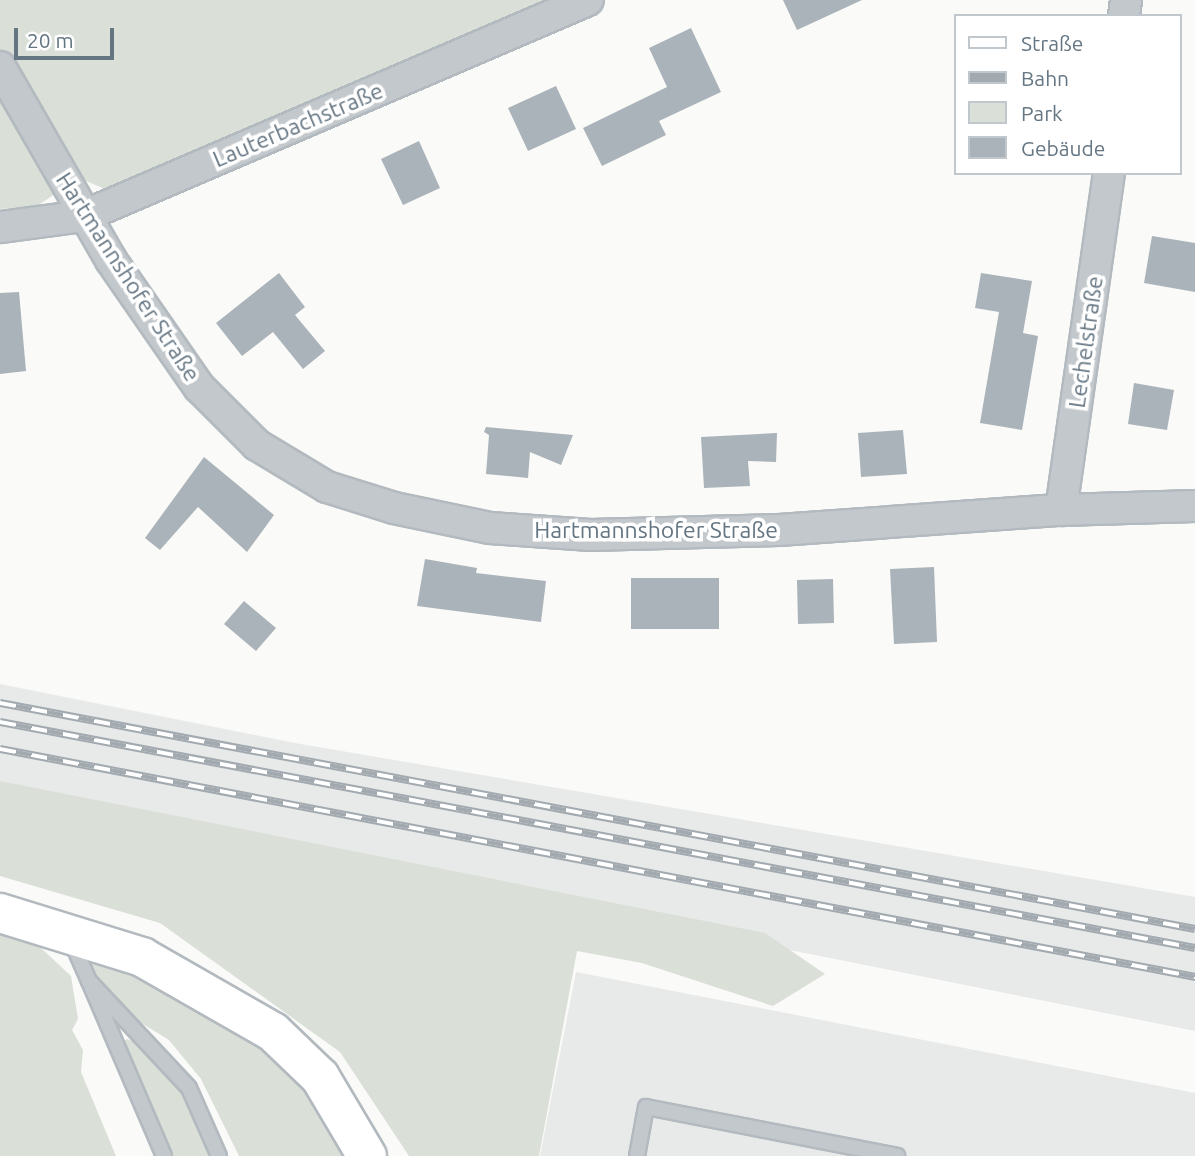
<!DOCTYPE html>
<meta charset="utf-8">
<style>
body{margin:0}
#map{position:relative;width:1195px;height:1156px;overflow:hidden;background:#fafaf8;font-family:Ubuntu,sans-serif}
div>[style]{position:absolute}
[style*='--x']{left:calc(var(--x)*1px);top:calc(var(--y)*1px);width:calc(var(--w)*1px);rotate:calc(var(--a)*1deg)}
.built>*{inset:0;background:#e8e9e9}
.green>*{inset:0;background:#dadfd7}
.building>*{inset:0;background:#aab3b9}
.roads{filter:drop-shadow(2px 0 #b3babf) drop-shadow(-2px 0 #b3babf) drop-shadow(0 2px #b3babf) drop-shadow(0 -2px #b3babf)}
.lane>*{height:14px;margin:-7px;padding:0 7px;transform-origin:7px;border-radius:7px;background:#c3c8cc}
.street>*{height:30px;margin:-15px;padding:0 15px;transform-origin:15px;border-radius:15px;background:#c3c8cc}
.secondary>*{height:38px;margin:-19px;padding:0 19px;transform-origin:19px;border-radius:19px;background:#fff}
.rail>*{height:8px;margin-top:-4px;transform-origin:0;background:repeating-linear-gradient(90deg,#fff 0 16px,#a2aab0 0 32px);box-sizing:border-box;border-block:2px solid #a2aab0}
span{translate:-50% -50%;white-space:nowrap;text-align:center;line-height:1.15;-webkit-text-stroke:7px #fff;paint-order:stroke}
.street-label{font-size:23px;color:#657683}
.legend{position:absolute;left:954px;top:14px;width:228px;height:161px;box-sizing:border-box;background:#fff;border:2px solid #c1c8cd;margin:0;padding:9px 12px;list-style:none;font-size:21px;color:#657683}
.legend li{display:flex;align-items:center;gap:14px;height:35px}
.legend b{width:35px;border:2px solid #c1c8cd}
.scale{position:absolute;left:14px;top:28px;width:100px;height:32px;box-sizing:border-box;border:4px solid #657683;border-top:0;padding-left:9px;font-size:21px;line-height:24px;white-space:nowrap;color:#657683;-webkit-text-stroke:5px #fff;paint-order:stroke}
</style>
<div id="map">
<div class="built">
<div style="clip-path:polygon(0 684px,295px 743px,1195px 897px,1195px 1031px,0 792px)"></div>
<div style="clip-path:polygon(576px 972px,1195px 1093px,1195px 1156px,540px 1156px)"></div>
</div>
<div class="green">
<div style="clip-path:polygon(0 0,557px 0,163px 168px,105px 189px,79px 178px,37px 206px,0 209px)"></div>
<div style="clip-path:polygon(0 781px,765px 933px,825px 974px,773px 1006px,642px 963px,577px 951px,539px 1156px,409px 1156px,340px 1052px,160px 923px,0 876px)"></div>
<div style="clip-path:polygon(0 930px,26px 934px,71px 976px,78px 1019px,72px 1030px,83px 1050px,81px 1072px,116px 1156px,0 1156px)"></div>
<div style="clip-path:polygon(96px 962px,152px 982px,252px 1033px,329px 1115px,350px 1156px,239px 1156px,201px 1079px,169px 1040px,138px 1021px,92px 1006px,81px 972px)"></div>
<div style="clip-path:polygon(127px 1039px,143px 1045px,178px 1086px,210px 1156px,168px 1156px,121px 1043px)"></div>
</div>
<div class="building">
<div style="clip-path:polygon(783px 0,862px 0,797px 30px)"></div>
<div style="clip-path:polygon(691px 28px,721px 92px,659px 121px,666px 135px,602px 166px,583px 128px,667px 87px,649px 48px)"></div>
<div style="clip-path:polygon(556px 86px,576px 129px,528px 151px,508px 108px)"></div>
<div style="clip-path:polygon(419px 141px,440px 188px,403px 205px,381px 159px)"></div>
<div style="clip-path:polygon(1152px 236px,1195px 243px,1195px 292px,1144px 283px)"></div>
<div style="clip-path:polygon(279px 273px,305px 307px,295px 315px,325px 351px,303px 369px,273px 332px,242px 356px,216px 323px)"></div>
<div style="clip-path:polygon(981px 273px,1032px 281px,1023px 333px,1038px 336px,1022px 430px,980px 423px,999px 312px,975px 308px)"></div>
<div style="clip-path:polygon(19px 292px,26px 371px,0 374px,0 293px)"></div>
<div style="clip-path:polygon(1134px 383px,1174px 390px,1167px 430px,1128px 424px)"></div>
<div style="clip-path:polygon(486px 427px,573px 435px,561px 465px,530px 452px,528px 478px,486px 474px,489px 435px,484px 432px)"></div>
<div style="clip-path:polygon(903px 430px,907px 474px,861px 477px,858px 433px)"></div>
<div style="clip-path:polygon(777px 433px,776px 462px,748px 461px,750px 486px,704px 488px,701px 437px)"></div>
<div style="clip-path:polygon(204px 457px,274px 515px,247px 552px,198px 507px,160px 550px,145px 538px)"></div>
<div style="clip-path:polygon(425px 559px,477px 568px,476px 573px,546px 581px,541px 622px,417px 606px)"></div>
<div style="clip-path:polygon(934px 567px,937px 642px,894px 644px,890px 569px)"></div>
<div style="clip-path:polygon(631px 578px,719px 578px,719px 629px,631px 629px)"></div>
<div style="clip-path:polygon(833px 579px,834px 623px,798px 624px,797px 580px)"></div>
<div style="clip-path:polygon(244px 601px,276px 628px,256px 651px,224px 624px)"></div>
</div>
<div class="roads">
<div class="lane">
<div style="--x:71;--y:940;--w:45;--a:66.3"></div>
<div style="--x:164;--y:1156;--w:190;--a:-113.2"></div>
<div style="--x:89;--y:981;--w:146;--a:46.9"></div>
<div style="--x:189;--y:1088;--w:74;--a:66.2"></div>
<div style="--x:637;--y:1156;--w:50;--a:-79.6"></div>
<div style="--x:646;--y:1107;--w:256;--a:11"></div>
</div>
<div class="street">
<div style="--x:1124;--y:16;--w:16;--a:-83"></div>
<div style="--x:0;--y:67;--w:223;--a:60.1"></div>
<div style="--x:111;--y:260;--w:155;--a:55.3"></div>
<div style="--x:199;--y:387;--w:82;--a:45"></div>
<div style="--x:257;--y:445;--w:82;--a:31"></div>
<div style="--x:327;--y:487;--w:70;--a:17.4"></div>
<div style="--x:394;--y:508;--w:98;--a:11.8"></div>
<div style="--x:490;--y:528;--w:101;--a:4"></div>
<div style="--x:591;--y:535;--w:188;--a:-1.5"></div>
<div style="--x:779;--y:530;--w:283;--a:-4.1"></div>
<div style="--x:1061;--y:510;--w:134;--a:-1.7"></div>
<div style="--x:0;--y:227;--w:85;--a:-7.5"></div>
<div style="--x:84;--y:216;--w:548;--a:-23.2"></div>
<div style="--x:1061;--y:510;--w:340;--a:-81.9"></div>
</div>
<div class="secondary">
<div style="--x:0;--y:913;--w:149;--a:17.2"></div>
<div style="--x:142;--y:957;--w:151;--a:29.8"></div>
<div style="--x:273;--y:1032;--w:65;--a:43.8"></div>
<div style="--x:320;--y:1077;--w:92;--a:59.3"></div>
</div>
</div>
<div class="rail">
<div style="--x:0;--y:703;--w:1216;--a:10.71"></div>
<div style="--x:0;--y:722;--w:1216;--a:10.71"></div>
<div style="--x:0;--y:749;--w:1217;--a:10.8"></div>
</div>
<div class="street-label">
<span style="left:298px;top:125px;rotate:-23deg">Lauterbachstraße</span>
<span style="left:128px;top:277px;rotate:57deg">Hartmannshofer Straße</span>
<span style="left:1086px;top:342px;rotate:-82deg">Lechelstraße</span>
<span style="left:656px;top:530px">Hartmannshofer Straße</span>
</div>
<ul class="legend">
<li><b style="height:9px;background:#fff"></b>Straße</li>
<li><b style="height:9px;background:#a2aab0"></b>Bahn</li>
<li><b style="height:19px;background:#dadfd7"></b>Park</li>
<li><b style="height:19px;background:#aab3b9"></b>Gebäude</li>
</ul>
<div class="scale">20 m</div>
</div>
